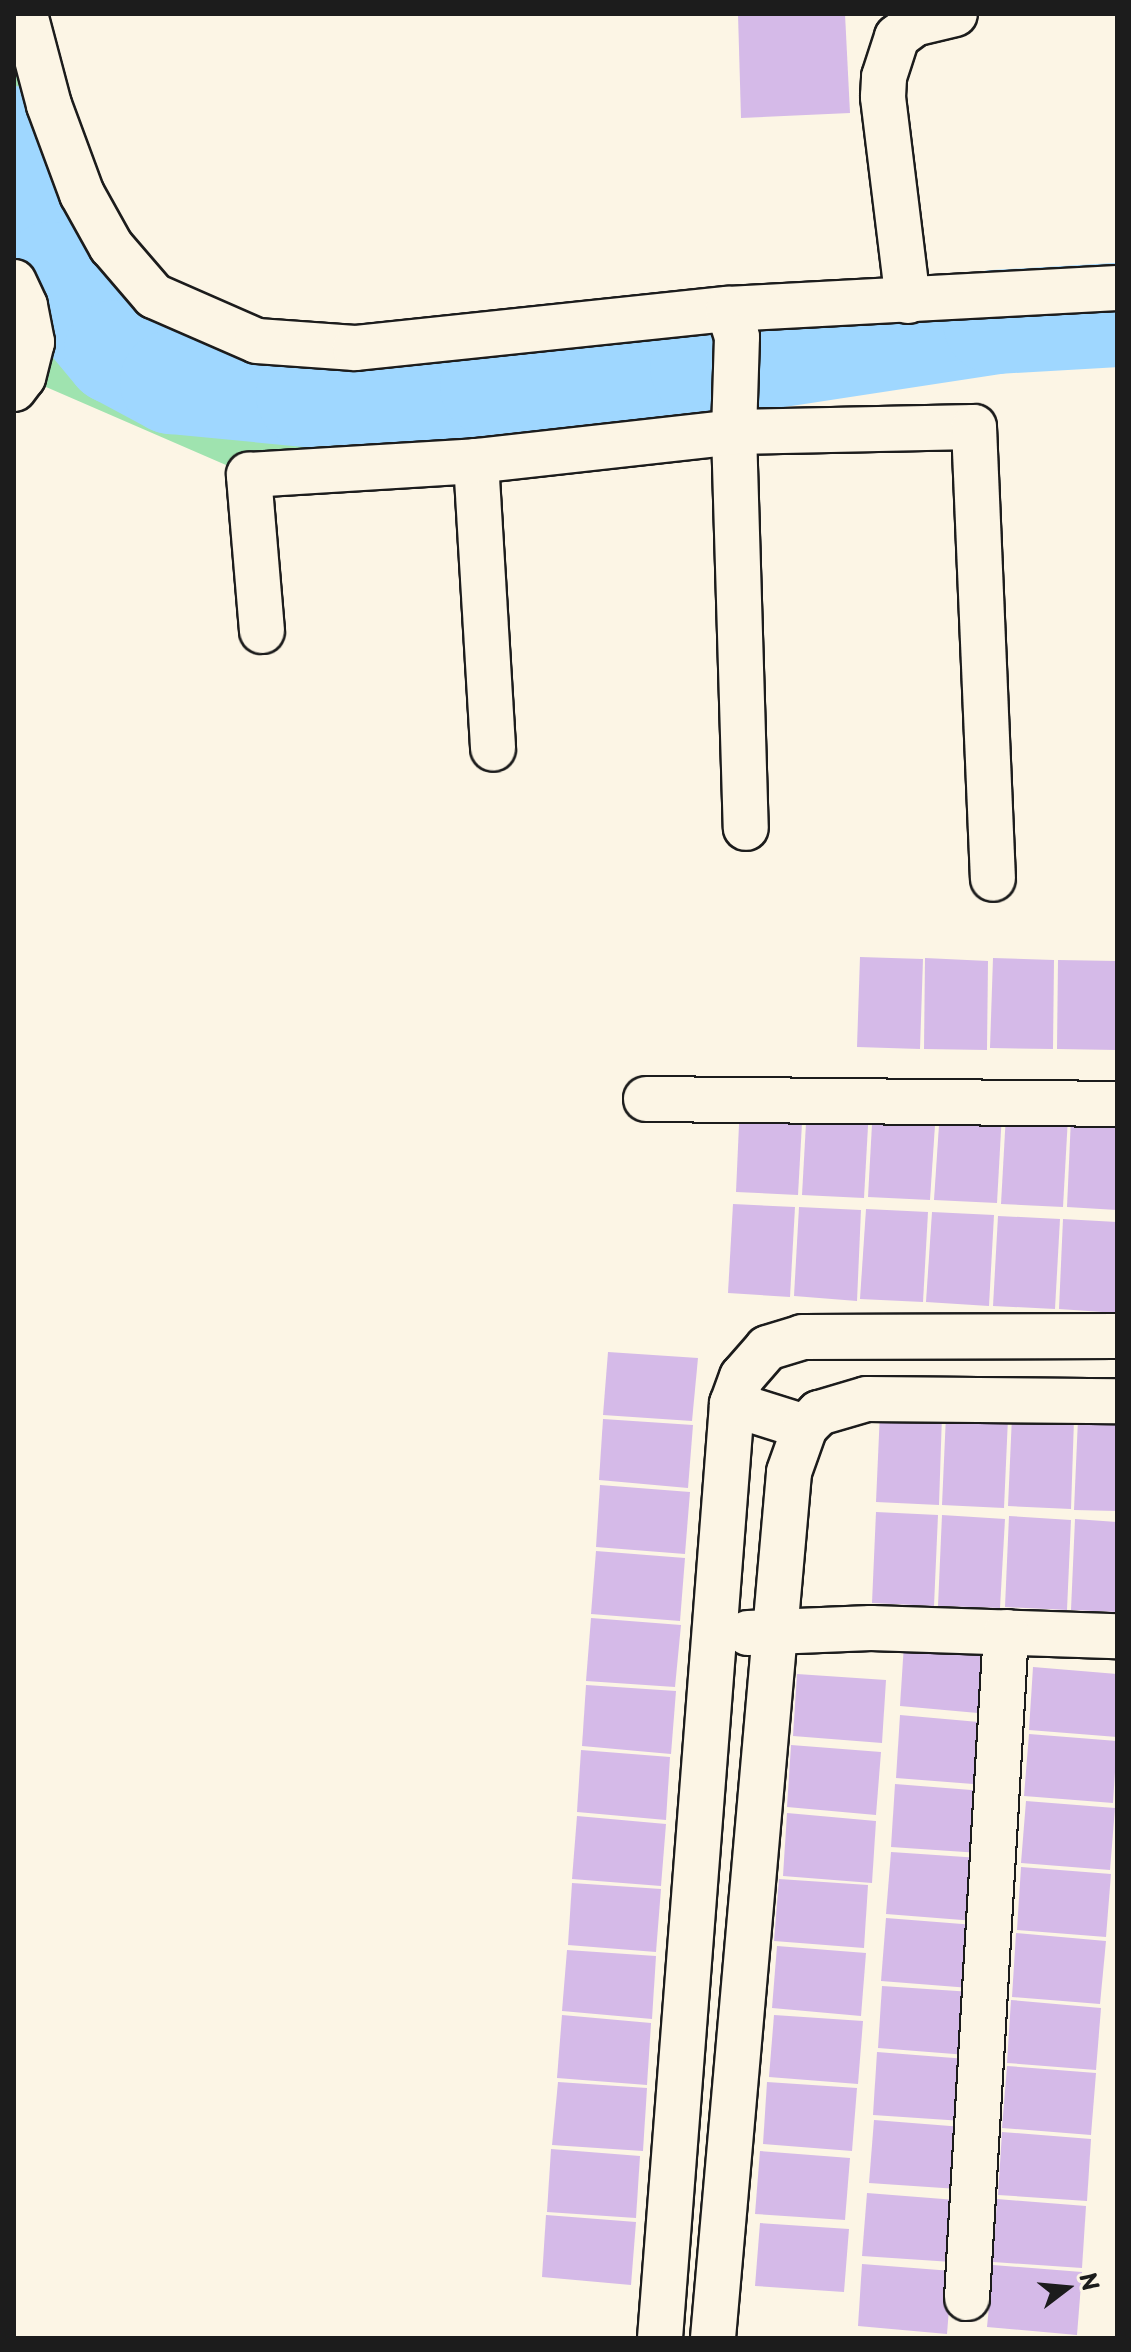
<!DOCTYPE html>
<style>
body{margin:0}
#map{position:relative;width:1131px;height:2352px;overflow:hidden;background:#fcf5e5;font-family:"Playpen Sans",sans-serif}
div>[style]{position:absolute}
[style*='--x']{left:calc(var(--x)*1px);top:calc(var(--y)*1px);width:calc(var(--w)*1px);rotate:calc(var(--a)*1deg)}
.green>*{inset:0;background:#9fe3af}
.river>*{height:104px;margin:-52px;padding:0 52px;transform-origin:52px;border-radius:52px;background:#9fd7ff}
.building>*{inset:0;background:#d5bae8}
.roads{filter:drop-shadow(2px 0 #1c1c1c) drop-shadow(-2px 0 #1c1c1c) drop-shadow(0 2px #1c1c1c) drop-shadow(0 -2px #1c1c1c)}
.minor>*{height:44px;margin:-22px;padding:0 22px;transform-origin:22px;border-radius:22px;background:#fcf5e5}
span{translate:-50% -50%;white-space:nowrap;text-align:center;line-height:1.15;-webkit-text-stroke:7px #fcf5e5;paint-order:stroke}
.frame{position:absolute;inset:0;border:16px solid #1c1c1c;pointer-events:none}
.north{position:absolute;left:1027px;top:2248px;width:80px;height:80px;-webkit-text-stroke:6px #fcf5e5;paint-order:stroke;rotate:74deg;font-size:22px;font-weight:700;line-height:32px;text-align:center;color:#1c1c1c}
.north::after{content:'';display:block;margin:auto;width:28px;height:36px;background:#1c1c1c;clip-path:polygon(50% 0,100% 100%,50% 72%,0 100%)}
</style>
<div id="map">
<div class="green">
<div style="clip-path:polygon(14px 14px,111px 246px,257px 341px,1117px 288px,1117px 315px,995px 322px,737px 361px,734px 432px,249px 475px,23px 377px,14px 282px)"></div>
</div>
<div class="river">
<div style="--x:14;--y:138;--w:141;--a:74.8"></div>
<div style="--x:51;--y:274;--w:102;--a:50.2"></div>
<div style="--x:116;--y:352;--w:64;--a:28.2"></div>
<div style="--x:172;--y:382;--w:137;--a:5.5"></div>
<div style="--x:308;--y:395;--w:184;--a:-3.1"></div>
<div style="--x:492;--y:385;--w:211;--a:-4.9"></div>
<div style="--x:702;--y:367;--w:296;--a:-8.7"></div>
<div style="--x:995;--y:322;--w:122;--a:-3.3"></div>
</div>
<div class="building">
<div style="clip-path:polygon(738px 14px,845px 14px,850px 113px,741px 118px)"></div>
<div style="clip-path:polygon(860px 957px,923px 959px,920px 1049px,857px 1047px)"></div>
<div style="clip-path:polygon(925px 958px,988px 961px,987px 1050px,924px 1049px)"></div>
<div style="clip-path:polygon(993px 958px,1054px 960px,1053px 1049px,990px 1048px)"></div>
<div style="clip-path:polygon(1058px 960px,1117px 961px,1117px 1050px,1057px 1049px)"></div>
<div style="clip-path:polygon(740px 1102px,803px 1105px,798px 1195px,736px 1192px)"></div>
<div style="clip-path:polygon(807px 1105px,869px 1108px,864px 1198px,802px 1195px)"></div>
<div style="clip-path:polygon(873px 1106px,936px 1110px,930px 1200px,868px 1197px)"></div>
<div style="clip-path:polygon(940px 1110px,1002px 1113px,997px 1203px,934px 1200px)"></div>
<div style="clip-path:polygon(1006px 1114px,1068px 1117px,1063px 1207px,1001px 1204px)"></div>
<div style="clip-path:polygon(1071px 1118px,1117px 1120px,1117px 1210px,1067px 1207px)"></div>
<div style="clip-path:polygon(733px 1204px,795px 1207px,790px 1297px,728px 1293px)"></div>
<div style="clip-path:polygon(799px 1207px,861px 1210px,857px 1301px,794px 1296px)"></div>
<div style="clip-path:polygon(866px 1209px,928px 1212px,923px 1302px,860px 1299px)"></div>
<div style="clip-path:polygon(932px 1212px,994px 1215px,989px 1306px,926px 1302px)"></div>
<div style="clip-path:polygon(998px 1216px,1060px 1219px,1055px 1309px,993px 1306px)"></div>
<div style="clip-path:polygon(1063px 1219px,1117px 1222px,1117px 1313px,1059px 1309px)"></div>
<div style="clip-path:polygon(608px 1352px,698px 1358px,692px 1421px,603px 1415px)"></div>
<div style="clip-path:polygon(880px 1412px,942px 1415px,939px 1505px,876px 1502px)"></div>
<div style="clip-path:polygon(946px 1415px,1008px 1418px,1004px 1508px,942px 1505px)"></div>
<div style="clip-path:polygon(1012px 1416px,1074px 1419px,1071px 1509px,1008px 1506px)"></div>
<div style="clip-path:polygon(603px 1419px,693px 1425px,688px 1488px,599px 1480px)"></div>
<div style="clip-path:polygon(1078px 1419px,1117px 1421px,1117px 1511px,1074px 1510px)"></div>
<div style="clip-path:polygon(600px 1485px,690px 1492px,685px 1554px,596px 1547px)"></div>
<div style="clip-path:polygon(876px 1512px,938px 1515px,934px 1606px,872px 1603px)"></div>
<div style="clip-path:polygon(942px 1515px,1005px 1519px,1000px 1608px,938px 1606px)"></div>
<div style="clip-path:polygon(1009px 1516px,1071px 1520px,1067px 1610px,1005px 1607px)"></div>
<div style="clip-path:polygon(1075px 1519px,1117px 1522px,1117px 1612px,1071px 1610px)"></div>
<div style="clip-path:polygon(596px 1551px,685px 1558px,680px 1621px,591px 1614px)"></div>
<div style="clip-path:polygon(591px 1618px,681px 1625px,675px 1687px,586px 1681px)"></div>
<div style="clip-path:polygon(904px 1644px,993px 1651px,989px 1714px,900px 1706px)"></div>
<div style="clip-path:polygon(1033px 1667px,1117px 1674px,1117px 1737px,1029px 1730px)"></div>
<div style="clip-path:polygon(797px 1674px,886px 1680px,882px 1743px,793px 1736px)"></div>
<div style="clip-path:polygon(586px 1685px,676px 1691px,671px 1754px,582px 1746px)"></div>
<div style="clip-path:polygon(900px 1715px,990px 1723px,986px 1785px,896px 1778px)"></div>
<div style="clip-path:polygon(1029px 1734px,1117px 1741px,1113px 1803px,1024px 1796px)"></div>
<div style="clip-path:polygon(791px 1745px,881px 1752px,876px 1815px,787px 1807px)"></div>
<div style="clip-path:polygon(581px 1750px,670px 1757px,666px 1820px,577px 1812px)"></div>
<div style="clip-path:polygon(895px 1784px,984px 1791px,980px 1853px,891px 1847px)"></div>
<div style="clip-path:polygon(1026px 1801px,1115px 1808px,1110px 1870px,1021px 1863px)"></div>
<div style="clip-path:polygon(787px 1813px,876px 1821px,872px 1883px,783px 1876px)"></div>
<div style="clip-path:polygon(577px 1816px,666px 1824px,661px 1886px,572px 1879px)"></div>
<div style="clip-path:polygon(891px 1852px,980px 1858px,975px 1921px,886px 1914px)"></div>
<div style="clip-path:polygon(1021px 1867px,1111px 1874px,1106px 1937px,1017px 1930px)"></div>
<div style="clip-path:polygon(779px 1879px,868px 1885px,864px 1948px,774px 1941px)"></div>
<div style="clip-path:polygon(572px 1883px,661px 1889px,656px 1952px,568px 1945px)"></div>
<div style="clip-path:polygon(886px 1918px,975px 1925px,970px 1988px,881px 1981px)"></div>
<div style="clip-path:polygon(1016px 1933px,1106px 1941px,1100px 2004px,1012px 1997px)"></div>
<div style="clip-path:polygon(777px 1946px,866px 1953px,861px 2016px,772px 2008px)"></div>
<div style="clip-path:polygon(567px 1950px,656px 1956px,652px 2019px,562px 2011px)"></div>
<div style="clip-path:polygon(882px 1986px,972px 1992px,967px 2055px,878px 2048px)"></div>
<div style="clip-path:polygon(1011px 2000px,1101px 2008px,1096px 2070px,1007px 2063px)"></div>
<div style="clip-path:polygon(562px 2015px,651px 2023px,647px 2085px,557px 2078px)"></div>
<div style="clip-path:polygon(774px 2015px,863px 2021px,858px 2084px,769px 2077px)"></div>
<div style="clip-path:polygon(877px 2052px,967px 2059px,963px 2121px,873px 2115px)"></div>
<div style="clip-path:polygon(1007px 2066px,1096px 2073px,1091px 2135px,1002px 2128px)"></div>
<div style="clip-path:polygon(558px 2082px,647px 2088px,643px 2151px,552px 2145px)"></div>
<div style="clip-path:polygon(767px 2082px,857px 2088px,852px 2151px,763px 2144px)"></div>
<div style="clip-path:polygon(874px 2120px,963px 2127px,958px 2189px,869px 2183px)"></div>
<div style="clip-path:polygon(1002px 2132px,1091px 2139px,1087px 2201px,998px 2195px)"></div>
<div style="clip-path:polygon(551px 2149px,640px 2156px,636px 2218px,547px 2212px)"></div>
<div style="clip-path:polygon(760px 2151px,850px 2158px,845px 2220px,755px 2214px)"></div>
<div style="clip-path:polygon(867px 2193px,956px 2200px,952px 2262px,862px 2256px)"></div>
<div style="clip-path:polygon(997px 2199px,1086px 2206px,1082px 2268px,993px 2262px)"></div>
<div style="clip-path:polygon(546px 2215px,636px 2222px,631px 2285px,542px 2277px)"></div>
<div style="clip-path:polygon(760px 2223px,849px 2229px,844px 2292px,755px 2286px)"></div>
<div style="clip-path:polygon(862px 2264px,952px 2271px,947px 2334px,858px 2326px)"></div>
<div style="clip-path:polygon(993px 2265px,1082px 2272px,1077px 2335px,987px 2327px)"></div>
</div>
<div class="roads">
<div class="minor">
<div style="--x:25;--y:14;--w:94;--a:75.2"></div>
<div style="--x:49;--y:105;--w:95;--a:69.7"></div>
<div style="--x:82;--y:194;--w:60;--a:60.9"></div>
<div style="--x:111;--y:246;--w:66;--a:49.3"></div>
<div style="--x:154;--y:296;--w:112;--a:23.6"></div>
<div style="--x:257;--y:341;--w:98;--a:4.1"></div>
<div style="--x:355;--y:348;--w:375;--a:-6"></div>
<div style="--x:728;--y:309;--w:390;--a:-3.1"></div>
<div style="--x:14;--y:282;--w:26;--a:65"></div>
<div style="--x:25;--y:306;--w:37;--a:79"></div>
<div style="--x:32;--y:342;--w:36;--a:104"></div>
<div style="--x:23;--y:377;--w:15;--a:127"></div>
<div style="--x:908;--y:301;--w:206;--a:-97"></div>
<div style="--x:883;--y:97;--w:20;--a:-87"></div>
<div style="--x:884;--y:77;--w:42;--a:-72"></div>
<div style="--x:897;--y:37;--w:21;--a:-37"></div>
<div style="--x:914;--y:24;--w:42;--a:-13.7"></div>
<div style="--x:728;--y:309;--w:29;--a:72"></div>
<div style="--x:737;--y:337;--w:95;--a:91.8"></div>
<div style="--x:734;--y:432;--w:396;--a:88.3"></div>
<div style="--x:476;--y:461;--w:288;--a:86.6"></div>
<div style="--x:262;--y:631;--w:157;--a:-94.8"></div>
<div style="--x:249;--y:475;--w:227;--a:-3.5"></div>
<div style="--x:476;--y:461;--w:260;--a:-6.4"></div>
<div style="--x:734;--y:432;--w:240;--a:-1.2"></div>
<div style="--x:974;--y:427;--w:452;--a:87.6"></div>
<div style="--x:646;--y:1099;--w:471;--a:0.6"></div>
<div style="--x:732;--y:1404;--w:77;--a:17.5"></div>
<div style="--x:748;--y:1633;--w:123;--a:-2.3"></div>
<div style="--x:871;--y:1628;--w:246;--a:1.9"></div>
<div style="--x:967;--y:2298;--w:667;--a:-86.65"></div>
<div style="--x:660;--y:2338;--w:937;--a:-85.59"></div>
<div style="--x:732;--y:1404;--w:29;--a:-70"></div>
<div style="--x:742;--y:1377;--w:38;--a:-49"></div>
<div style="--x:767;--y:1348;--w:37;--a:-17"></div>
<div style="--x:802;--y:1337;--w:315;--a:-0.2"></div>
<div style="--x:713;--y:2338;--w:869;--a:-84.98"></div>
<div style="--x:789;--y:1472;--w:48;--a:-70.4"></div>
<div style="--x:805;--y:1427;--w:20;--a:-45"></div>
<div style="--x:819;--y:1413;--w:50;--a:-16.3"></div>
<div style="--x:867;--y:1399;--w:250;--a:0.5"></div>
</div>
</div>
<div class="frame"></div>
<div class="north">N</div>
</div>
